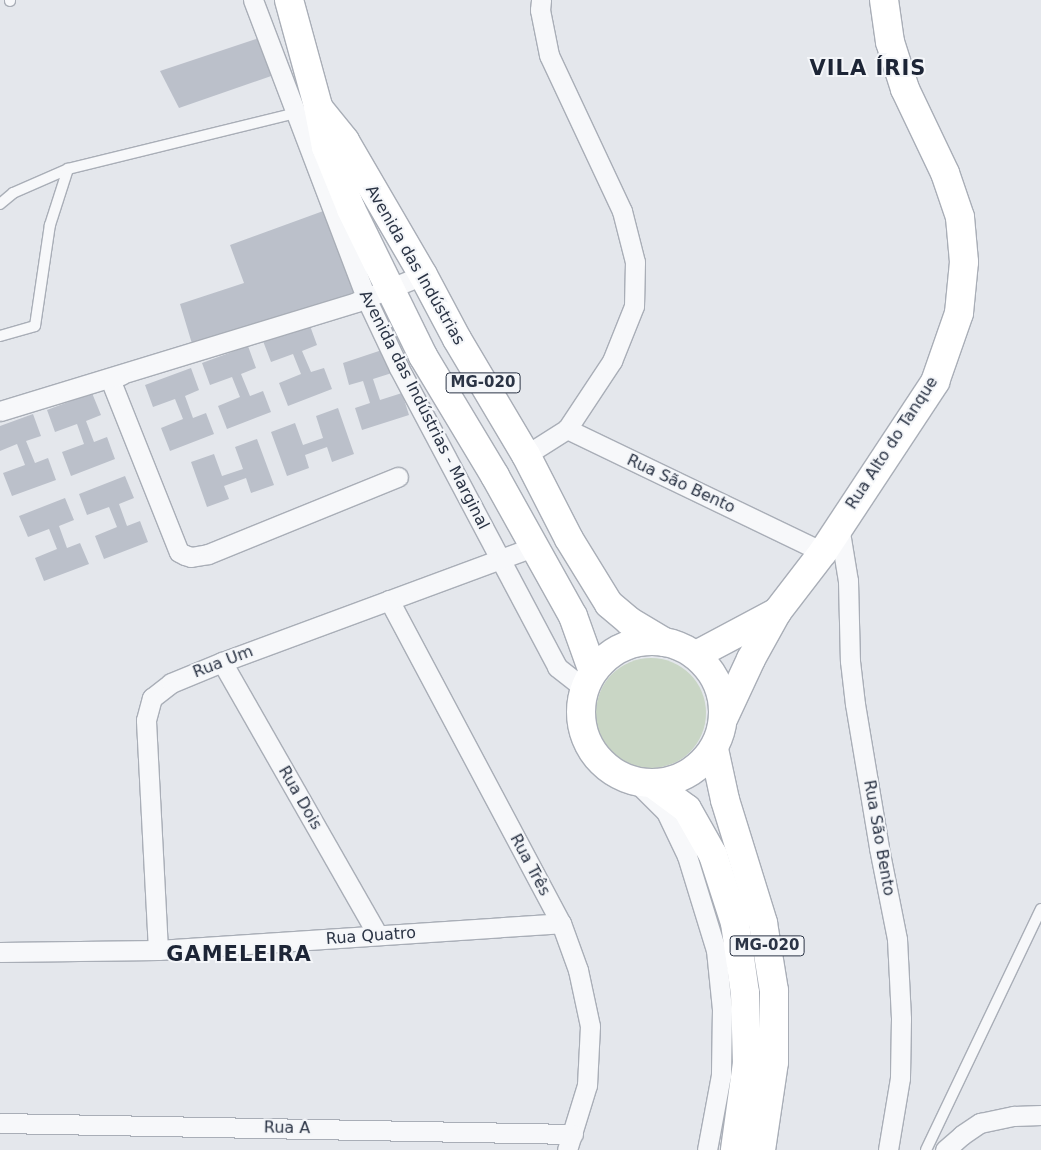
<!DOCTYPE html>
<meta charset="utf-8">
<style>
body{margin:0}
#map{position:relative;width:1041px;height:1150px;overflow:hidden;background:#e4e7ec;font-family:"DejaVu Sans",sans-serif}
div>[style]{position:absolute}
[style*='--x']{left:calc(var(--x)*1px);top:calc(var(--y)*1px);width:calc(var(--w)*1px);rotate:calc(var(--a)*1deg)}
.green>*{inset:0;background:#c9d6c5}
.round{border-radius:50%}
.building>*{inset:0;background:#bbc0ca}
.roads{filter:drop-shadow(1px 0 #a9aeb7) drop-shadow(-1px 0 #a9aeb7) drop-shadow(0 1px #a9aeb7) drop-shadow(0 -1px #a9aeb7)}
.service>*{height:10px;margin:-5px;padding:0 5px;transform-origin:5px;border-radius:5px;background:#f7f8fa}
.minor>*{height:19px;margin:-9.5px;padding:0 9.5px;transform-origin:9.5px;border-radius:9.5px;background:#f7f8fa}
.secondary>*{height:28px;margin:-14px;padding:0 14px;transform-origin:14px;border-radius:14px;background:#fff}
.trunk>*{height:28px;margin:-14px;padding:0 14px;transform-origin:14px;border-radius:14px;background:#fff}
.trunk>.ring{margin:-14px;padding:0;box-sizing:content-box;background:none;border:28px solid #fff;border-radius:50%}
span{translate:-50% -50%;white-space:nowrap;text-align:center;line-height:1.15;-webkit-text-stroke:4px #f4f6f9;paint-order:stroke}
.shield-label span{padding:1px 4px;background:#f4f6f9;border:1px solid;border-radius:4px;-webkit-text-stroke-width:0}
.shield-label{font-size:15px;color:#2b3445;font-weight:700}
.street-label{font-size:16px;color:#2b3445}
.district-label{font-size:21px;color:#1d2536;font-weight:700;letter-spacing:1px}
</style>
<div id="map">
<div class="green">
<div class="round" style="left:596px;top:658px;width:110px;height:110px"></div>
</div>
<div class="building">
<div style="clip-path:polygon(262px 37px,277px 74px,179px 108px,160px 71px)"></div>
<div style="clip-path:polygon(326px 210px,356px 292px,193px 347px,180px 304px,244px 283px,230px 245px)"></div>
<div style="clip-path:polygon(309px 323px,317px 345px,302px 351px,311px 372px,324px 368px,332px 389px,288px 406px,279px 383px,301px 374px,293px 354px,271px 362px,263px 341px)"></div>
<div style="clip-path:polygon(248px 346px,256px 368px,241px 374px,250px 396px,263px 391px,271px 412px,227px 429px,218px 406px,240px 397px,232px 377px,210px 385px,202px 363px)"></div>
<div style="clip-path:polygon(388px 348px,395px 372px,373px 379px,380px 400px,402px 393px,409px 415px,362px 430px,355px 408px,370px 403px,363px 381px,349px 385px,343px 363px)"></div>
<div style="clip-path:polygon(191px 368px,199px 390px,185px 396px,193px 418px,206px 413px,214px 434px,170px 451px,161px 428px,183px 419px,175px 399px,153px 407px,145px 385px)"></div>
<div style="clip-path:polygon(92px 393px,101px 415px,86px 421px,94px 442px,107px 437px,115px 459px,71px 476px,62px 452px,84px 444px,77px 424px,55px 432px,47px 410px)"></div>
<div style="clip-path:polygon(338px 408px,354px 454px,332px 462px,327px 447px,305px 455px,309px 468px,287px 476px,271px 432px,295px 423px,303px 445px,323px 438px,316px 416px)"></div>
<div style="clip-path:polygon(33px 414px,41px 436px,26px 441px,35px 463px,48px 458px,56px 480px,12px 496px,3px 473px,25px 465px,17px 444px,0 451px,0 426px)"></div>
<div style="clip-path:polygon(257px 439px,274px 485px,251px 493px,246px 478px,224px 486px,229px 499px,207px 507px,191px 462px,214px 454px,222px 476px,243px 469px,235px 447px)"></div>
<div style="clip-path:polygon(125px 476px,134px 498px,119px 504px,127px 526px,140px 521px,148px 542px,104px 559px,95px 536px,117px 527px,109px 507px,87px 515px,79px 494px)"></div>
<div style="clip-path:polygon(65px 498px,74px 520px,59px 526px,67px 548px,80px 543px,89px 564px,44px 581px,35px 558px,57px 549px,49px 529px,28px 537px,19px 516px)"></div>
</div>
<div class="roads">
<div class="service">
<div style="--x:10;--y:0;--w:1;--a:90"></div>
<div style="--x:0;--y:204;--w:17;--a:-40"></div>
<div style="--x:13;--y:193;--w:60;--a:-23.6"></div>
<div style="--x:68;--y:169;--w:235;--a:-13.8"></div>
<div style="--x:0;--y:336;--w:36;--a:-16"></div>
<div style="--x:35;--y:326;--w:102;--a:-81.6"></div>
<div style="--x:50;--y:225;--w:59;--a:-72.2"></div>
<div style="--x:926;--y:1150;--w:267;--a:-64.5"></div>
</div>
<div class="minor">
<div style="--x:253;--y:0;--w:319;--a:69.2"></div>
<div style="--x:366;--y:298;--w:77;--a:64.8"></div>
<div style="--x:399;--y:368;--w:338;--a:62.1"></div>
<div style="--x:557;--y:667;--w:36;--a:38"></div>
<div style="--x:121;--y:375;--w:12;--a:160"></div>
<div style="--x:110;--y:379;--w:186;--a:68.3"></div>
<div style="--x:179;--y:552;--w:7;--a:27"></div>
<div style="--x:185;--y:555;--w:6;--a:18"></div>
<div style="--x:191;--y:557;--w:17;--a:-10"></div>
<div style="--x:208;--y:554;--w:205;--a:-22.1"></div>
<div style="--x:0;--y:411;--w:372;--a:-17"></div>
<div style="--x:356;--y:302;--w:72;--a:-21.9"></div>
<div style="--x:567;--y:429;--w:284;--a:25.7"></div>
<div style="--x:526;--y:455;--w:49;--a:-32.4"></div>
<div style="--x:567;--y:429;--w:82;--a:-56.5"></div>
<div style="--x:612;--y:361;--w:59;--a:-68.2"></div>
<div style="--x:634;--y:306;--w:44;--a:-88.7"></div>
<div style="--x:635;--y:262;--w:53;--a:-104.3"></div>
<div style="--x:622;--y:211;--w:172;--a:-115.1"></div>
<div style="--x:549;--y:55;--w:46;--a:-101.3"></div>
<div style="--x:540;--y:10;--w:10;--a:-84"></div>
<div style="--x:839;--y:526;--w:56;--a:80.7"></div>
<div style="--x:848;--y:581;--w:80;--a:88.6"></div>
<div style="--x:850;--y:661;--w:43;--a:83.4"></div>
<div style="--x:855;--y:704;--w:146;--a:80.5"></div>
<div style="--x:879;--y:848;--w:93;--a:78.8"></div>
<div style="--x:897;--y:939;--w:80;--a:87.1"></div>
<div style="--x:901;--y:1019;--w:59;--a:91"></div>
<div style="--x:900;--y:1078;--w:73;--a:99.5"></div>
<div style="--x:389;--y:600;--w:366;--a:62"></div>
<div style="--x:561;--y:923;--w:50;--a:70.1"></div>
<div style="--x:578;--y:970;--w:57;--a:77.9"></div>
<div style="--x:590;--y:1026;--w:59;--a:92.9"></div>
<div style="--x:587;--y:1085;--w:68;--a:107.1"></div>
<div style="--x:222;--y:662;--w:314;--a:60.3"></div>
<div style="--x:635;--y:781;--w:44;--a:45"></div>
<div style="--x:666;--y:812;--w:49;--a:64.5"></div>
<div style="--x:687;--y:856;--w:98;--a:72.9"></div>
<div style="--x:716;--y:950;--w:59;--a:84.2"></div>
<div style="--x:722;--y:1009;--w:66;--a:90.9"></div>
<div style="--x:721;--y:1075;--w:76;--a:100.6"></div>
<div style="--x:158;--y:950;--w:230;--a:-93"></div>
<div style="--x:146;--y:720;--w:23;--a:-75"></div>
<div style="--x:152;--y:698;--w:24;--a:-38"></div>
<div style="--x:171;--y:683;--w:55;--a:-22.4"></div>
<div style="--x:222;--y:662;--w:334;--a:-20.3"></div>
<div style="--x:0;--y:952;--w:158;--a:-0.7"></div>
<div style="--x:158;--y:950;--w:404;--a:-3.8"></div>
<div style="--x:0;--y:1123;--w:573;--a:1.1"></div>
<div style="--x:945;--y:1150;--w:23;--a:-41"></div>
<div style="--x:962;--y:1135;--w:22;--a:-34"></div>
<div style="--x:980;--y:1123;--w:35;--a:-12"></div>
<div style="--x:1014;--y:1116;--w:27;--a:-2"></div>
</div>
<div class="secondary">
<div style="--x:696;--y:655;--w:92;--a:-28"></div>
<div style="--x:724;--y:717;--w:64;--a:-65"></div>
<div style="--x:751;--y:659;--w:54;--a:-61"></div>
<div style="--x:777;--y:612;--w:76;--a:-52.5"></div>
<div style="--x:823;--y:552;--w:204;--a:-56.6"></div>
<div style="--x:935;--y:382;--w:73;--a:-70.8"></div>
<div style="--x:959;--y:313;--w:51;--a:-84.4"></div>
<div style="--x:964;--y:262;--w:45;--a:-95.1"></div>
<div style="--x:960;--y:217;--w:46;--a:-108.8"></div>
<div style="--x:945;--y:173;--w:93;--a:-115.5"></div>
<div style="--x:905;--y:89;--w:49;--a:-107.7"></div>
<div style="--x:890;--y:42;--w:42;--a:-98.1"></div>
</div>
<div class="trunk">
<div style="--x:289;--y:0;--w:110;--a:74.7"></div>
<div style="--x:318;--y:106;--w:42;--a:79"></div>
<div style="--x:326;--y:147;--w:67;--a:68"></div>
<div style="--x:351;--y:209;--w:164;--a:63.9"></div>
<div style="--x:423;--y:356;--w:140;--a:59"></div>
<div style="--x:495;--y:476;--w:160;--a:60.9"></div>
<div style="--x:573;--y:616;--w:59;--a:70.3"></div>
<div style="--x:321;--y:111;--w:38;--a:51"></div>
<div style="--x:345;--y:141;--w:155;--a:59.8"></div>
<div style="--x:423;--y:275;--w:72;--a:62"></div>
<div style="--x:457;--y:339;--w:135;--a:59.3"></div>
<div style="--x:526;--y:455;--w:94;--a:62.9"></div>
<div style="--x:569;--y:539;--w:76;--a:58.4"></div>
<div style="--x:609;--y:604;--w:26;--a:40"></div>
<div style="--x:629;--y:621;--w:41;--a:31"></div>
<div class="ring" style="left:581px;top:641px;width:114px;height:114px"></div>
<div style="--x:714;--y:749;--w:52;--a:77.8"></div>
<div style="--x:725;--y:800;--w:129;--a:72.8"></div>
<div style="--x:763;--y:923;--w:69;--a:80.8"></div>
<div style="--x:774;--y:991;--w:71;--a:90"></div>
<div style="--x:774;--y:1062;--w:89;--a:98.4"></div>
<div style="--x:653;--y:784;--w:42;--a:36.3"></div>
<div style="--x:687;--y:809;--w:53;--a:60.5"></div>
<div style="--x:713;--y:855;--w:71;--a:72.1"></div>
<div style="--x:735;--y:923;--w:71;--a:81.9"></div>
<div style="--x:745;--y:993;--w:70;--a:88.4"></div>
<div style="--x:747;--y:1063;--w:88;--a:97.9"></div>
</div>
</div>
<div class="shield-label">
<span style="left:483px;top:383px">MG-020</span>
<span style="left:767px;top:946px">MG-020</span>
</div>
<div class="street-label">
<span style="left:415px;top:265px;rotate:60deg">Avenida das Indústrias</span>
<span style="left:424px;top:410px;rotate:63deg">Avenida das Indústrias - Marginal</span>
<span style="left:892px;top:443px;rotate:-57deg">Rua Alto do Tanque</span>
<span style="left:681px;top:484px;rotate:25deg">Rua São Bento</span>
<span style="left:223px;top:662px;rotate:-21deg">Rua Um</span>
<span style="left:300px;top:798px;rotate:60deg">Rua Dois</span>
<span style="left:879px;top:838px;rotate:80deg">Rua São Bento</span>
<span style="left:530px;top:865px;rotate:62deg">Rua Três</span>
<span style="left:371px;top:936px;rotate:-4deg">Rua Quatro</span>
<span style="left:287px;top:1128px;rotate:1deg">Rua A</span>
</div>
<div class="district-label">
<span style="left:868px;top:68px">VILA ÍRIS</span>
<span style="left:239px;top:954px">GAMELEIRA</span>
</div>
</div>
